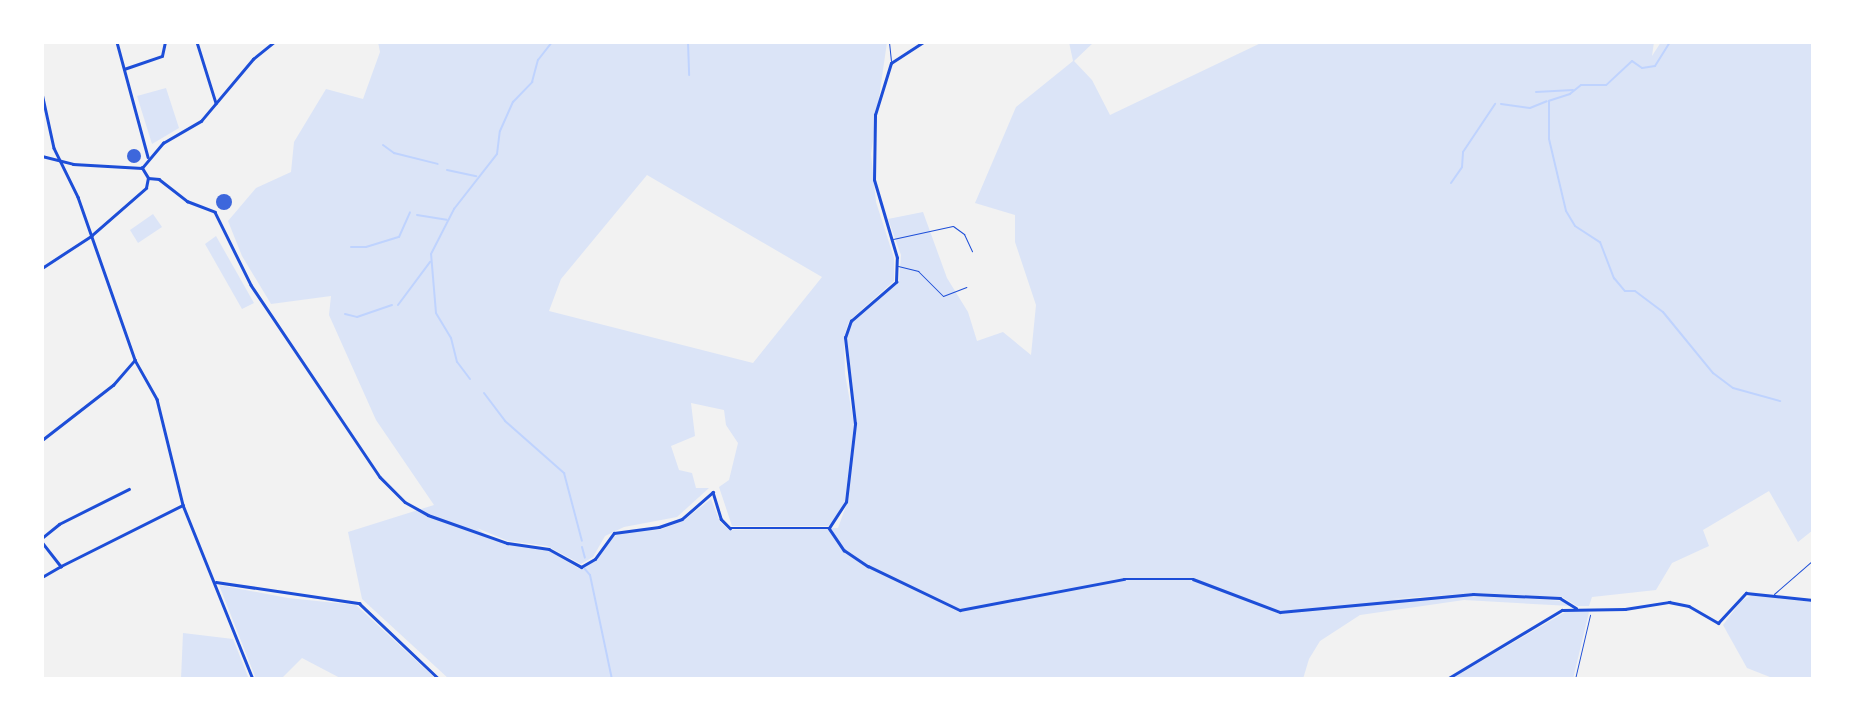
<!DOCTYPE html>
<style>
body{margin:0}
#map{position:relative;width:1855px;height:721px;overflow:hidden;background:#f2f2f2;font-family:"Sofia Sans Condensed",sans-serif}
div>[style]{position:absolute}
[style*='--x']{left:calc(var(--x)*1px);top:calc(var(--y)*1px);width:calc(var(--w)*1px);rotate:calc(var(--a)*1deg)}
.green>*{inset:0;background:#dbe4f7}
.stream>*{height:2px;margin:-1px;padding:0 1px;transform-origin:1px;border-radius:1px;background:#bfd3fe}
.building>*{inset:0;background:#3d67dc}
.round{border-radius:50%}
.path>*{height:1px;margin:-0.5px;padding:0 0.5px;transform-origin:0.5px;border-radius:0.5px;background:#1d4ed8}
.service>*{height:1px;margin:-0.5px;padding:0 0.5px;transform-origin:0.5px;border-radius:0.5px;background:#1d4ed8}
.minor>*{height:2.5px;margin:-1.25px;padding:0 1.25px;transform-origin:1.25px;border-radius:1.25px;background:#1d4ed8}
span{translate:-50% -50%;white-space:nowrap;text-align:center;line-height:1.15;-webkit-text-stroke:5px #fff;paint-order:stroke}
.frame{position:absolute;inset:0;border:44px solid #fff;pointer-events:none}
</style>
<div id="map">
<div class="green">
<div style="clip-path:polygon(evenodd,378px 42px,887px 42px,871px 154px,876px 202px,894px 258px,894px 281px,849px 321px,844px 337px,845px 374px,854px 424px,845px 501px,834px 522px,828px 526px,732px 526px,719px 487px,729px 480px,738px 443px,726px 425px,724px 410px,691px 403px,695px 436px,671px 446px,679px 470px,692px 473px,696px 488px,709px 488px,677px 517px,624px 527px,605px 536px,593px 557px,581px 564px,547px 546px,508px 541px,477px 528px,493px 540px,548px 550px,578px 568px,597px 560px,610px 538px,626px 531px,659px 530px,683px 521px,711px 499px,720px 522px,729px 530px,838px 528px,847px 503px,856px 423px,845px 338px,851px 322px,899px 282px,901px 255px,888px 219px,923px 212px,947px 278px,968px 312px,977px 341px,1003px 332px,1031px 355px,1036px 305px,1015px 242px,1015px 215px,975px 203px,1016px 107px,1073px 61px,1069px 42px,1094px 42px,1074px 61px,1092px 80px,1110px 115px,1263px 42px,1654px 42px,1652px 56px,1661px 42px,1813px 42px,1813px 530px,1798px 542px,1769px 491px,1703px 530px,1709px 546px,1672px 563px,1656px 590px,1592px 597px,1589px 606px,1577px 606px,1562px 597px,1478px 593px,1390px 599px,1492px 596px,1563px 601px,1570px 606px,1464px 600px,1360px 615px,1320px 641px,1309px 659px,1303px 679px,449px 679px,362px 599px,348px 532px,434px 505px,376px 420px,329px 315px,331px 296px,271px 304px,242px 256px,228px 221px,256px 188px,291px 172px,294px 142px,326px 89px,363px 99px,380px 52px,378px 42px,647px 175px,822px 277px,753px 363px,549px 311px,561px 279px,647px 175px)"></div>
<div style="clip-path:polygon(166px 88px,179px 128px,152px 144px,137px 96px)"></div>
<div style="clip-path:polygon(153px 214px,162px 227px,138px 243px,130px 230px)"></div>
<div style="clip-path:polygon(216px 236px,254px 303px,242px 309px,205px 244px)"></div>
<div style="clip-path:polygon(219px 585px,288px 598px,356px 605px,436px 679px,342px 679px,302px 658px,281px 679px,256px 679px)"></div>
<div style="clip-path:polygon(1754px 594px,1813px 602px,1813px 679px,1775px 679px,1747px 668px,1723px 625px,1741px 601px)"></div>
<div style="clip-path:polygon(1567px 611px,1589px 612px,1573px 679px,1451px 679px)"></div>
<div style="clip-path:polygon(183px 633px,233px 639px,249px 679px,181px 679px)"></div>
</div>
<div class="stream">
<div style="--x:688;--y:42;--w:33;--a:88"></div>
<div style="--x:1670;--y:42;--w:28;--a:122"></div>
<div style="--x:1655;--y:66;--w:13;--a:171"></div>
<div style="--x:1642;--y:68;--w:12;--a:-145"></div>
<div style="--x:1632;--y:61;--w:35;--a:137"></div>
<div style="--x:1606;--y:85;--w:25;--a:180"></div>
<div style="--x:1581;--y:85;--w:14;--a:141"></div>
<div style="--x:1570;--y:94;--w:22;--a:162"></div>
<div style="--x:1549;--y:101;--w:38;--a:90"></div>
<div style="--x:1549;--y:139;--w:74;--a:76.7"></div>
<div style="--x:1566;--y:211;--w:17;--a:59"></div>
<div style="--x:1575;--y:226;--w:30;--a:33"></div>
<div style="--x:1600;--y:242;--w:39;--a:69"></div>
<div style="--x:1614;--y:278;--w:17;--a:50"></div>
<div style="--x:1625;--y:291;--w:10;--a:0"></div>
<div style="--x:1635;--y:291;--w:35;--a:37"></div>
<div style="--x:1663;--y:312;--w:79;--a:50.7"></div>
<div style="--x:1713;--y:373;--w:25;--a:37"></div>
<div style="--x:1733;--y:388;--w:49;--a:15.5"></div>
<div style="--x:1536;--y:92;--w:37;--a:-3"></div>
<div style="--x:1501;--y:104;--w:29;--a:8"></div>
<div style="--x:1530;--y:108;--w:18;--a:-22"></div>
<div style="--x:383;--y:145;--w:14;--a:36"></div>
<div style="--x:394;--y:153;--w:45;--a:14"></div>
<div style="--x:447;--y:170;--w:30;--a:12"></div>
<div style="--x:1451;--y:183;--w:19;--a:-55"></div>
<div style="--x:1462;--y:167;--w:15;--a:-86"></div>
<div style="--x:1463;--y:152;--w:58;--a:-56.3"></div>
<div style="--x:417;--y:215;--w:30;--a:9"></div>
<div style="--x:351;--y:247;--w:15;--a:0"></div>
<div style="--x:366;--y:247;--w:34;--a:-17"></div>
<div style="--x:399;--y:237;--w:27;--a:-66"></div>
<div style="--x:398;--y:305;--w:54;--a:-53.3"></div>
<div style="--x:345;--y:314;--w:12;--a:14"></div>
<div style="--x:357;--y:317;--w:37;--a:-19"></div>
<div style="--x:470;--y:379;--w:21;--a:-127"></div>
<div style="--x:457;--y:362;--w:25;--a:-104"></div>
<div style="--x:451;--y:338;--w:29;--a:-121"></div>
<div style="--x:436;--y:313;--w:59;--a:-94.8"></div>
<div style="--x:431;--y:254;--w:51;--a:-62.9"></div>
<div style="--x:454;--y:209;--w:70;--a:-52"></div>
<div style="--x:497;--y:154;--w:23;--a:-83"></div>
<div style="--x:500;--y:131;--w:32;--a:-66"></div>
<div style="--x:513;--y:102;--w:28;--a:-46"></div>
<div style="--x:532;--y:82;--w:23;--a:-75"></div>
<div style="--x:538;--y:60;--w:23;--a:-52"></div>
<div style="--x:484;--y:393;--w:35;--a:53"></div>
<div style="--x:505;--y:421;--w:79;--a:41.4"></div>
<div style="--x:564;--y:473;--w:70;--a:75.2"></div>
<div style="--x:582;--y:547;--w:11;--a:75"></div>
<div style="--x:584;--y:568;--w:9;--a:49"></div>
<div style="--x:590;--y:575;--w:106;--a:78.1"></div>
</div>
<div class="building">
<div class="round" style="left:127px;top:149px;width:14px;height:14px"></div>
<div class="round" style="left:216px;top:194px;width:16px;height:16px"></div>
</div>
<div class="path">
<div style="--x:1575;--y:679;--w:66;--a:-76.8"></div>
</div>
<div class="service">
<div style="--x:889;--y:42;--w:19;--a:84"></div>
<div style="--x:893;--y:239;--w:61;--a:-12.2"></div>
<div style="--x:953;--y:226;--w:14;--a:36"></div>
<div style="--x:964;--y:234;--w:19;--a:65"></div>
<div style="--x:898;--y:266;--w:21;--a:14"></div>
<div style="--x:918;--y:271;--w:35;--a:45"></div>
<div style="--x:943;--y:296;--w:25;--a:-21"></div>
<div style="--x:1774;--y:594;--w:52;--a:-41.1"></div>
</div>
<div class="minor">
<div style="--x:117;--y:42;--w:119;--a:74.9"></div>
<div style="--x:197;--y:42;--w:64;--a:72.7"></div>
<div style="--x:124;--y:69;--w:40;--a:-18.9"></div>
<div style="--x:162;--y:56;--w:14;--a:-78"></div>
<div style="--x:42;--y:93;--w:56;--a:77.7"></div>
<div style="--x:54;--y:148;--w:55;--a:63.9"></div>
<div style="--x:78;--y:197;--w:173;--a:70.7"></div>
<div style="--x:135;--y:360;--w:45;--a:60.6"></div>
<div style="--x:157;--y:399;--w:109;--a:76.2"></div>
<div style="--x:183;--y:505;--w:188;--a:68.1"></div>
<div style="--x:42;--y:156;--w:32;--a:14"></div>
<div style="--x:73;--y:164;--w:69;--a:3.3"></div>
<div style="--x:142;--y:168;--w:33;--a:-50"></div>
<div style="--x:163;--y:143;--w:44;--a:-30.1"></div>
<div style="--x:201;--y:121;--w:81;--a:-50"></div>
<div style="--x:253;--y:59;--w:27;--a:-39"></div>
<div style="--x:148;--y:178;--w:11;--a:5"></div>
<div style="--x:159;--y:179;--w:36;--a:38"></div>
<div style="--x:187;--y:201;--w:30;--a:21"></div>
<div style="--x:215;--y:212;--w:81;--a:63.7"></div>
<div style="--x:251;--y:285;--w:231;--a:56.1"></div>
<div style="--x:380;--y:477;--w:35;--a:45"></div>
<div style="--x:405;--y:502;--w:26;--a:29"></div>
<div style="--x:428;--y:515;--w:84;--a:19.5"></div>
<div style="--x:507;--y:543;--w:42;--a:8.1"></div>
<div style="--x:549;--y:549;--w:37;--a:29"></div>
<div style="--x:581;--y:567;--w:16;--a:-30"></div>
<div style="--x:595;--y:559;--w:32;--a:-54"></div>
<div style="--x:614;--y:533;--w:45;--a:-7.6"></div>
<div style="--x:659;--y:527;--w:24;--a:-19"></div>
<div style="--x:682;--y:519;--w:41;--a:-41.1"></div>
<div style="--x:713;--y:492;--w:28;--a:73"></div>
<div style="--x:721;--y:519;--w:13;--a:45"></div>
<div style="--x:730;--y:528;--w:99;--a:0"></div>
<div style="--x:42;--y:268;--w:59;--a:-33.1"></div>
<div style="--x:91;--y:236;--w:73;--a:-41.1"></div>
<div style="--x:146;--y:188;--w:10;--a:-79"></div>
<div style="--x:148;--y:178;--w:12;--a:-121"></div>
<div style="--x:42;--y:440;--w:90;--a:-37.8"></div>
<div style="--x:113;--y:385;--w:33;--a:-49"></div>
<div style="--x:829;--y:528;--w:27;--a:56"></div>
<div style="--x:844;--y:550;--w:29;--a:34"></div>
<div style="--x:868;--y:566;--w:102;--a:25.6"></div>
<div style="--x:960;--y:610;--w:167;--a:-10.7"></div>
<div style="--x:1124;--y:579;--w:69;--a:0"></div>
<div style="--x:1193;--y:579;--w:93;--a:20.8"></div>
<div style="--x:1280;--y:612;--w:194;--a:-5.3"></div>
<div style="--x:1473;--y:594;--w:87;--a:2.6"></div>
<div style="--x:1560;--y:598;--w:19;--a:32"></div>
<div style="--x:829;--y:528;--w:31;--a:-57"></div>
<div style="--x:846;--y:502;--w:79;--a:-83.4"></div>
<div style="--x:855;--y:424;--w:87;--a:-96.6"></div>
<div style="--x:845;--y:338;--w:18;--a:-71"></div>
<div style="--x:851;--y:321;--w:60;--a:-40.9"></div>
<div style="--x:896;--y:282;--w:24;--a:-88"></div>
<div style="--x:897;--y:258;--w:81;--a:-106.4"></div>
<div style="--x:874;--y:180;--w:65;--a:-89.1"></div>
<div style="--x:875;--y:115;--w:54;--a:-72.9"></div>
<div style="--x:891;--y:63;--w:38;--a:-33"></div>
<div style="--x:42;--y:538;--w:22;--a:-39"></div>
<div style="--x:59;--y:524;--w:78;--a:-26.6"></div>
<div style="--x:42;--y:542;--w:31;--a:52"></div>
<div style="--x:61;--y:566;--w:136;--a:-26.6"></div>
<div style="--x:42;--y:577;--w:22;--a:-30"></div>
<div style="--x:216;--y:582;--w:145;--a:8.4"></div>
<div style="--x:359;--y:603;--w:110;--a:43.5"></div>
<div style="--x:1447;--y:679;--w:134;--a:-31"></div>
<div style="--x:1562;--y:610;--w:63;--a:-0.9"></div>
<div style="--x:1625;--y:609;--w:45;--a:-9"></div>
<div style="--x:1669;--y:602;--w:20;--a:11"></div>
<div style="--x:1689;--y:606;--w:34;--a:30"></div>
<div style="--x:1718;--y:623;--w:41;--a:-47"></div>
<div style="--x:1746;--y:593;--w:67;--a:6"></div>
</div>
<div class="frame"></div>
</div>
